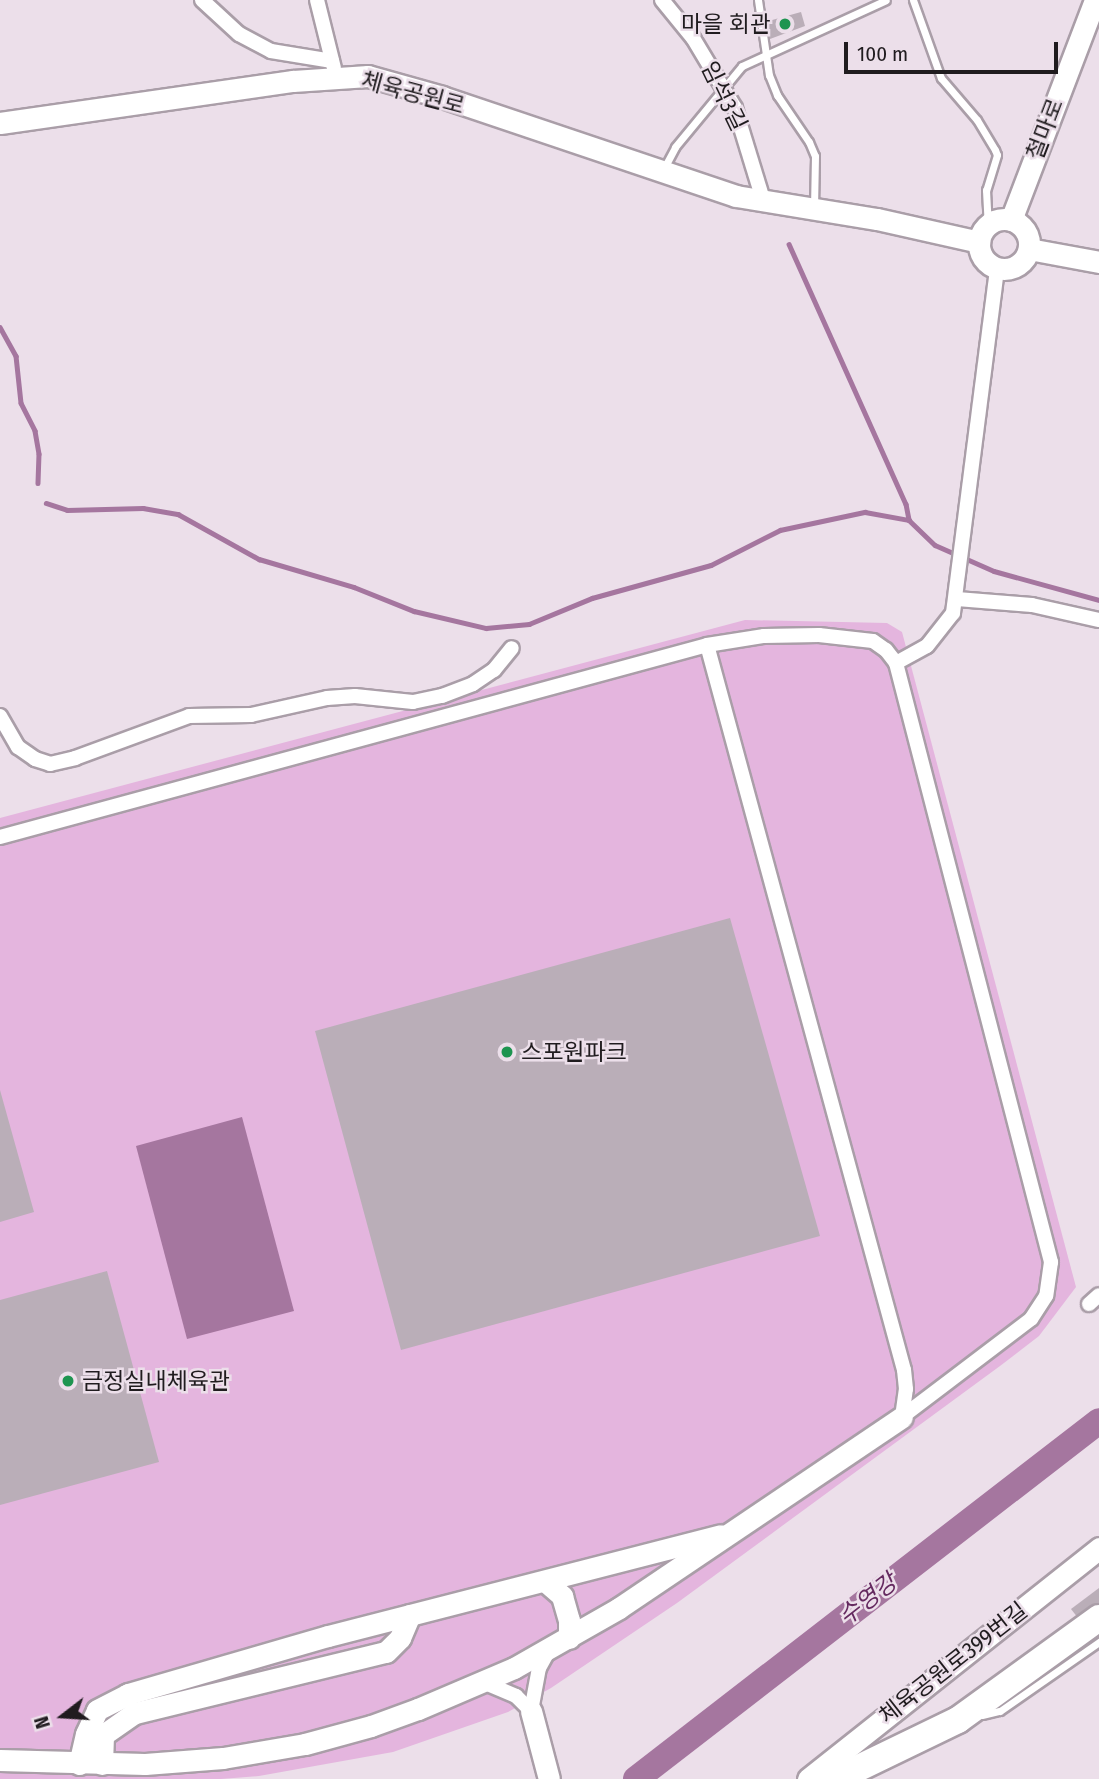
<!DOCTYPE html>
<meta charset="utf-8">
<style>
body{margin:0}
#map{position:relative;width:1099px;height:1779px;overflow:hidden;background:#ecdfea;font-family:"Fira Sans Condensed","Noto Sans KR",sans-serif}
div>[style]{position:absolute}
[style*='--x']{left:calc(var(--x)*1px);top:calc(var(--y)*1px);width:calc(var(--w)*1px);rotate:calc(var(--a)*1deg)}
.green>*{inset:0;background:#e4b5de}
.water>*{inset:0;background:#a5769f}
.stream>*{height:4.5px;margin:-2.25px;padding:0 2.25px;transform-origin:2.25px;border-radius:2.25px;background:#a5769f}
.river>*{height:26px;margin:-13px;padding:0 13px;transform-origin:13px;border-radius:13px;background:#a5769f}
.building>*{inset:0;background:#baaeb8}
.roads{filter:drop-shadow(2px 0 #aa9ea8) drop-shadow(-2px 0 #aa9ea8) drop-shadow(0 2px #aa9ea8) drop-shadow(0 -2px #aa9ea8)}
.lane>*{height:7px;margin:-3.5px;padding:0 3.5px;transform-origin:3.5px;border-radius:3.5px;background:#fff}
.street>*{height:14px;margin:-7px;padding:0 7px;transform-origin:7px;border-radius:7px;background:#fff}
.secondary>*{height:21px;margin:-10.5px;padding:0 10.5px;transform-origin:10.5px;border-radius:10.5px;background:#fff}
.secondary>.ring{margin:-10.5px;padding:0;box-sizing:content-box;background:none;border:21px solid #fff;border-radius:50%}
.highway>*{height:26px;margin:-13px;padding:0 13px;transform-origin:13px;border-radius:13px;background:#fff}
.dots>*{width:19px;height:19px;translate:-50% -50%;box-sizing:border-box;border:4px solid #ecdfea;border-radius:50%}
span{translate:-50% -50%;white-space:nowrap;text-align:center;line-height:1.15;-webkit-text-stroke:5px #ecdfea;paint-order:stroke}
.poi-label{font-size:23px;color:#201c1f}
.right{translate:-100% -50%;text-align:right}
.left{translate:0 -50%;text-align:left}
.street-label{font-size:23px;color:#201c1f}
.water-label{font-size:24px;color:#652a60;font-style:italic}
.north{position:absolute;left:28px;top:1681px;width:70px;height:70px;-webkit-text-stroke:5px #ecdfea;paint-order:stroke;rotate:253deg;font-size:19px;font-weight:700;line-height:28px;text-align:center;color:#201c1f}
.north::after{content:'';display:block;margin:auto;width:24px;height:32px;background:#201c1f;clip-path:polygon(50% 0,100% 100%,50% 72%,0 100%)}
.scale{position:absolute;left:844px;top:42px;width:214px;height:32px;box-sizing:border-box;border:4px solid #201c1f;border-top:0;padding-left:9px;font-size:21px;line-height:24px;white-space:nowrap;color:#201c1f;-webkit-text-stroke:5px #ecdfea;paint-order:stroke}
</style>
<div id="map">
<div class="green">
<div style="clip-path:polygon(745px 620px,887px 623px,902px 632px,1076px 1287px,1039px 1336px,1000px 1366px,677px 1603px,551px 1688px,508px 1712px,393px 1752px,259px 1776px,221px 1779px,0 1779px,0 818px)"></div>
</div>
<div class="water">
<div style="clip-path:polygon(242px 1117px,294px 1311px,187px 1339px,136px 1146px)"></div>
</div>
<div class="stream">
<div style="--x:789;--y:244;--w:285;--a:65.8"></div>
<div style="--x:906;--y:504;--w:16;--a:79"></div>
<div style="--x:0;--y:327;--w:33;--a:61"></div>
<div style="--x:16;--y:356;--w:47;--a:83.9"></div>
<div style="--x:21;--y:403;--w:31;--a:63"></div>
<div style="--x:35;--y:431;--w:23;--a:80"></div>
<div style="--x:39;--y:454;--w:29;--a:92"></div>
<div style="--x:46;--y:503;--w:22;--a:18"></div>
<div style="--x:67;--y:510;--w:76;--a:-1.5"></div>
<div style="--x:143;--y:508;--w:36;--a:10"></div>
<div style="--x:178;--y:514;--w:93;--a:29.1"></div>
<div style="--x:259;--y:559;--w:99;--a:16.4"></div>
<div style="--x:354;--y:587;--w:65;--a:21.8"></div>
<div style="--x:414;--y:611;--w:74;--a:13.3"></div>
<div style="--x:486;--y:628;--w:43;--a:-5.3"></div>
<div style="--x:529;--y:624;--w:68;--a:-22.4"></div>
<div style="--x:592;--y:598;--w:123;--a:-15.5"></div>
<div style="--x:711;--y:565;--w:77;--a:-26.9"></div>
<div style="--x:780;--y:530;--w:87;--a:-12"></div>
<div style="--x:865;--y:512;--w:45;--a:10.3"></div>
<div style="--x:909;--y:520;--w:36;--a:44"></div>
<div style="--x:935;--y:545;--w:64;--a:23.8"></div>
<div style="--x:994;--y:571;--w:109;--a:15.4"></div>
</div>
<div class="river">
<div style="--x:636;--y:1779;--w:585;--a:-37.71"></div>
</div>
<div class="building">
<div style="clip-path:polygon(801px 12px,805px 26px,770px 39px,765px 22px)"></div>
<div style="clip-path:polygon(730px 918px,820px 1236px,401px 1350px,315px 1031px)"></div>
<div style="clip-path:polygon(0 1090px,34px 1212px,0 1222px)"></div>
<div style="clip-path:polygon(107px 1271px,159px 1462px,0 1505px,0 1300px)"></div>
<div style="clip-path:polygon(1099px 1588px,1099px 1645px,1071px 1609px)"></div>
</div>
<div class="roads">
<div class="lane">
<div style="--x:758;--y:0;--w:76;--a:81.7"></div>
<div style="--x:769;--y:75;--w:22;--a:68"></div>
<div style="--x:777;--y:95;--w:57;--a:55.8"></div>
<div style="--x:809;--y:142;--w:15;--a:67"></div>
<div style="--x:815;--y:156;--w:51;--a:91.1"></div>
<div style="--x:913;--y:0;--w:83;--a:70.3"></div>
<div style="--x:941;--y:78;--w:55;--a:49.4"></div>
<div style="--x:977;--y:120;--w:35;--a:59"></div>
<div style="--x:995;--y:150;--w:5;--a:68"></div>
<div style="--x:997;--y:155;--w:37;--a:107"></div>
<div style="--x:986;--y:190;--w:35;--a:87"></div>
<div style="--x:663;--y:170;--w:26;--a:-62"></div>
<div style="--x:675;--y:147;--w:105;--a:-50.4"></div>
<div style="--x:742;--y:66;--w:158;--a:-24.6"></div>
<div style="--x:982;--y:1715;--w:18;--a:-13"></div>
<div style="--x:1000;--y:1711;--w:121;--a:-34.9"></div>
</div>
<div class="street">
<div style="--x:202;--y:0;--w:50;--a:42.6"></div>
<div style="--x:239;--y:34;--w:36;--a:28"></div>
<div style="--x:271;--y:51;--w:62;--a:9.3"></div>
<div style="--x:317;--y:0;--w:70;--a:76"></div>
<div style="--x:662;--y:0;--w:49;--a:50.8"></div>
<div style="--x:693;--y:38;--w:82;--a:59"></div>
<div style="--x:735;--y:108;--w:99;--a:73"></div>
<div style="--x:957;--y:599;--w:75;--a:4.6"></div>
<div style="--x:1032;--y:605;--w:69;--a:12.6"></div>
<div style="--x:896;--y:663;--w:35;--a:-29"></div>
<div style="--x:927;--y:646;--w:42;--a:-51.8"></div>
<div style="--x:953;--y:613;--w:348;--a:-82.7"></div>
<div style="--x:0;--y:716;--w:36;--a:60"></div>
<div style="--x:18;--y:747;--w:21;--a:35"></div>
<div style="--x:35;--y:759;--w:16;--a:18"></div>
<div style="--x:50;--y:764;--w:26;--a:-13"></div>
<div style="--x:75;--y:758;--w:121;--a:-20.2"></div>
<div style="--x:189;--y:716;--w:62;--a:-0.9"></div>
<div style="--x:251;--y:715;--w:78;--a:-12.6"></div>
<div style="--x:327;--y:698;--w:28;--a:-4"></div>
<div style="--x:355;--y:696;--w:58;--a:5.9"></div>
<div style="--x:413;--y:702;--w:30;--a:-12"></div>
<div style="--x:442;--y:696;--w:33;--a:-21"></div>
<div style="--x:473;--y:684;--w:25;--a:-34"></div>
<div style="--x:494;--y:670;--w:28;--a:-51"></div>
<div style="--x:0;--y:837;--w:733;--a:-15.19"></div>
<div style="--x:707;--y:645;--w:58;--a:-9"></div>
<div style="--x:764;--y:636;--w:55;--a:-1"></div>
<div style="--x:819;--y:635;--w:54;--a:6.3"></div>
<div style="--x:873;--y:641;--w:16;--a:35"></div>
<div style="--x:886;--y:650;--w:16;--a:52"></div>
<div style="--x:896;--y:663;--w:619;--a:75.49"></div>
<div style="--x:1051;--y:1262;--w:34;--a:98"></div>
<div style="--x:1046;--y:1296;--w:27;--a:123"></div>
<div style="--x:1031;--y:1319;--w:162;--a:142.8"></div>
<div style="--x:902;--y:1417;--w:28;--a:-82"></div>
<div style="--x:906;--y:1389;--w:19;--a:-96"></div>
<div style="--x:904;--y:1370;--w:751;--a:-105.2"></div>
<div style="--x:1089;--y:1304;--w:13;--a:-42"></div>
<div style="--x:483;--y:1682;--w:36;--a:23"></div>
<div style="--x:516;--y:1696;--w:21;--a:45"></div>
<div style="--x:531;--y:1711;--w:44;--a:-79.5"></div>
<div style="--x:539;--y:1668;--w:21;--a:-61"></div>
</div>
<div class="secondary">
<div style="--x:0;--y:123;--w:296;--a:-8.2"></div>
<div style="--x:293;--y:81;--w:75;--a:-3.8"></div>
<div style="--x:368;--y:76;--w:77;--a:15.8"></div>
<div style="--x:442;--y:97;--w:310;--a:18.6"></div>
<div style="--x:736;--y:196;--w:143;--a:9.3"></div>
<div style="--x:877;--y:219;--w:105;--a:12.7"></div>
<div class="ring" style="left:979px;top:219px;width:29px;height:29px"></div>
<div style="--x:1011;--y:220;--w:235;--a:-69.1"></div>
<div style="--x:1029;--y:249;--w:71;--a:10.5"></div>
<div style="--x:545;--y:1581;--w:23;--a:41"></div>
<div style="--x:562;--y:1596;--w:25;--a:74"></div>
<div style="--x:569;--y:1620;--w:18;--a:90"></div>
<div style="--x:531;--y:1711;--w:70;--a:75.2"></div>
<div style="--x:0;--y:1760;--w:145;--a:1.6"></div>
<div style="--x:145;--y:1764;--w:78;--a:-4.4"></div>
<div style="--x:223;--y:1758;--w:83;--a:-9.7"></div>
<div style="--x:305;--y:1744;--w:68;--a:-15.3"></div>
<div style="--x:371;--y:1726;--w:50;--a:-19.9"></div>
<div style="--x:418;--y:1709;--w:104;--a:-23.1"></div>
<div style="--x:514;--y:1668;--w:121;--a:-29.7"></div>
<div style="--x:619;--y:1608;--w:341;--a:-34"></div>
<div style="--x:79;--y:1764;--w:31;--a:-77"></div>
<div style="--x:86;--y:1734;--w:26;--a:-65"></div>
<div style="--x:97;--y:1710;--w:35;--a:-27"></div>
<div style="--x:128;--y:1694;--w:208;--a:-16.2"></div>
<div style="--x:328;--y:1636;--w:405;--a:-14.4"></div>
<div style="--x:102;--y:1764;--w:29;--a:-88"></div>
<div style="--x:103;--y:1735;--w:39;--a:-35"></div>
<div style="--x:135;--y:1713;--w:258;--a:-13.7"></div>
<div style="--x:386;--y:1652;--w:20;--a:-45"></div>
<div style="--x:400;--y:1638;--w:25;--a:-67"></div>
<div style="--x:808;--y:1779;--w:372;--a:-38.4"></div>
</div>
<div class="highway">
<div style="--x:836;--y:1779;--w:136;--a:-25.8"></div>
<div style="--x:958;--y:1720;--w:174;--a:-35.9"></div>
</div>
</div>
<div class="dots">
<div style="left:785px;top:24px;background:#1e9450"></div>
<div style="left:507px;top:1052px;background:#1e9450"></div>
<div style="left:68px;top:1381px;background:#1e9450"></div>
</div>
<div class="poi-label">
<span class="right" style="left:771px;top:24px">마을 회관</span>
<span class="left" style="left:521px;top:1052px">스포원파크</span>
<span class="left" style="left:82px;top:1381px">금정실내체육관</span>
</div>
<div class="street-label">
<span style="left:413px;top:93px;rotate:15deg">체육공원로</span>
<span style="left:724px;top:96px;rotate:64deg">임석3길</span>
<span style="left:1045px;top:129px;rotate:-69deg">철마로</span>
<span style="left:953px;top:1663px;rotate:-38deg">체육공원로399번길</span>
</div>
<div class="water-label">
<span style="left:868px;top:1600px;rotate:-38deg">수영강</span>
</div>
<div class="north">N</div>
<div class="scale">100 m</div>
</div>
